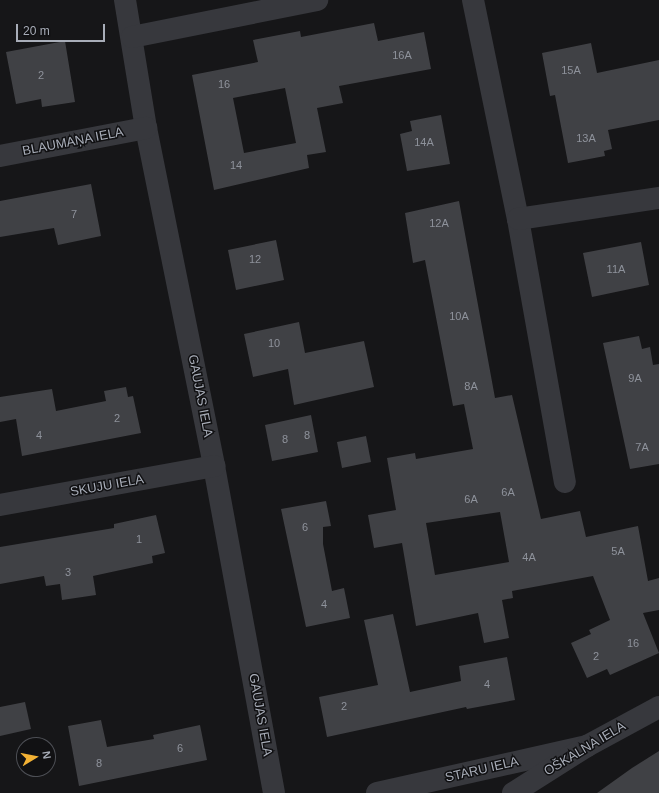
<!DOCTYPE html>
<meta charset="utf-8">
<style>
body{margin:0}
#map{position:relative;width:659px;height:793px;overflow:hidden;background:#161618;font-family:Arial,sans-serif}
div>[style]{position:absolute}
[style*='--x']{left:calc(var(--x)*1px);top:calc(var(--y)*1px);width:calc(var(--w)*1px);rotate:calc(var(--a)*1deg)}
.building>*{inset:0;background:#404145}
.street>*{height:22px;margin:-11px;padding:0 11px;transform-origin:11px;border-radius:11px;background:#37383d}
span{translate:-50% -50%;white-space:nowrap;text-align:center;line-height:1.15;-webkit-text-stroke:3px #111113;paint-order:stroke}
.number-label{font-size:11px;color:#8e929b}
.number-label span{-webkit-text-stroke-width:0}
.street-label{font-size:13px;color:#a8adb8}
.north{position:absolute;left:16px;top:737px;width:40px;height:40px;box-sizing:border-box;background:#111113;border:1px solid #4d4f55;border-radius:50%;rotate:80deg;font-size:11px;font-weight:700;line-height:16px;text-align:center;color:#a8adb8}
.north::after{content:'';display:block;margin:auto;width:14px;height:18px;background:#f2b134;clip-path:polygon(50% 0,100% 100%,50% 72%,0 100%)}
.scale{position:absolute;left:16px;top:24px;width:89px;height:18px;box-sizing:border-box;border:2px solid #a8adb8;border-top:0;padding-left:5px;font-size:12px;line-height:14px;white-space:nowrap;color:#a8adb8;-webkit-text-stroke:3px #111113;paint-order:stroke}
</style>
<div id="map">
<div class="building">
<div style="clip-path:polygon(evenodd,374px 23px,378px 41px,424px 32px,431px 69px,339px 86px,343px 103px,317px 108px,326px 152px,307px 155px,309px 168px,214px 190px,192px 75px,258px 62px,253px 40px,300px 31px,301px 37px,374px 23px,285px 88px,296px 143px,244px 153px,233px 98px,285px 88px)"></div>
<div style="clip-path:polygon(65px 41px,75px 102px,42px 107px,41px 99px,16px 104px,6px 52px)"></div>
<div style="clip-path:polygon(591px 43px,597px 73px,659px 60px,659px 120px,608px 130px,612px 149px,604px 151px,605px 156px,568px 163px,555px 95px,550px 96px,542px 53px)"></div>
<div style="clip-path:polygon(441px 115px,450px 164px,407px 171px,400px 134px,412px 131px,410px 121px)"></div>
<div style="clip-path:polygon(91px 184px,101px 236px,58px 245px,54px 228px,0 237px,0 201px)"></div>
<div style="clip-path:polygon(evenodd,459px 201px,495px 398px,512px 395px,541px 519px,580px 511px,586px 537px,638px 526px,648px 581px,659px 578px,659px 610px,643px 613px,659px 653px,610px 675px,607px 669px,587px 678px,571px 643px,591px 634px,589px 630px,610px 620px,593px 576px,512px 591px,513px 598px,502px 600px,509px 638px,484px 643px,478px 613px,416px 626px,402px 543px,374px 548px,368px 515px,396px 510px,387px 458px,415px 453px,416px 459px,473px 449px,464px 404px,453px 406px,425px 260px,413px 263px,405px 213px,459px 201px,500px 512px,509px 562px,435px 575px,426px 523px,500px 512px)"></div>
<div style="clip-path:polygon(276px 240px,284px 280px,236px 290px,228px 250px)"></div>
<div style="clip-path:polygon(641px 242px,649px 285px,592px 297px,583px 253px)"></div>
<div style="clip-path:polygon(299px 322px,305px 353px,364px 341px,374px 387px,294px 405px,288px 369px,253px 377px,244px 334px)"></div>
<div style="clip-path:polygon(639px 336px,642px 349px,650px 347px,653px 365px,659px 364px,659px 464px,630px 469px,603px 343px)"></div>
<div style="clip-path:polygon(126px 387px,128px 397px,133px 396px,141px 433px,22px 456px,16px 419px,0 422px,0 397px,52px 389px,56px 411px,106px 401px,104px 391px)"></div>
<div style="clip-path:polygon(311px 415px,318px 452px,272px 461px,265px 425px)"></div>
<div style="clip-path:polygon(366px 436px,371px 462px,342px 468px,337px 442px)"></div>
<div style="clip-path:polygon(326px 501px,331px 526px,323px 527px,323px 544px,332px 591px,344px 588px,350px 618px,306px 627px,281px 509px)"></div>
<div style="clip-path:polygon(156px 515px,165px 553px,152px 556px,153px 563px,93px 576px,96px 595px,62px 600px,60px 584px,46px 586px,44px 576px,0 584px,0 547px,114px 528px,114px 524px)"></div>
<div style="clip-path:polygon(393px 614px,410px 692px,461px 681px,459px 666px,507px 657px,515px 700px,467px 709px,466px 707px,327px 737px,319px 697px,378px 685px,364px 620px)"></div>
<div style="clip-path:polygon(25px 702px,31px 729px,0 736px,0 707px)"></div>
<div style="clip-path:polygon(101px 720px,107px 747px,154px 739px,153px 735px,200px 725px,207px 760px,79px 786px,68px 726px)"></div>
<div style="clip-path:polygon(659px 751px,659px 793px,597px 793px,632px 768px)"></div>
</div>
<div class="street">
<div style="--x:125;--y:0;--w:130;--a:80.7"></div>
<div style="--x:146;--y:128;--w:345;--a:78.6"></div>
<div style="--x:214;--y:466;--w:332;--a:79.6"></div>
<div style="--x:473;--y:0;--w:224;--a:78.4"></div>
<div style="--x:518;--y:219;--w:267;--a:79.9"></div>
<div style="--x:132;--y:37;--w:189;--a:-11.3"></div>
<div style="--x:0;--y:156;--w:149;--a:-10.9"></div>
<div style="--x:518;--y:219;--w:143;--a:-8.5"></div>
<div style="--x:0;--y:505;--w:218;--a:-10.3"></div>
<div style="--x:377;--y:793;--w:215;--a:-12.6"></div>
<div style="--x:513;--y:793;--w:88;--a:-32.4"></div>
<div style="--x:587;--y:746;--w:82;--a:-28.4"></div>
</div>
<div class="number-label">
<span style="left:402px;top:55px">16A</span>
<span style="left:571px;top:70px">15A</span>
<span style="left:41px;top:75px">2</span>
<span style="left:224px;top:84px">16</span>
<span style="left:586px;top:138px">13A</span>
<span style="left:424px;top:142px">14A</span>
<span style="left:236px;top:165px">14</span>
<span style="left:74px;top:214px">7</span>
<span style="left:439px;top:223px">12A</span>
<span style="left:255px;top:259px">12</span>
<span style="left:616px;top:269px">11A</span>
<span style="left:459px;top:316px">10A</span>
<span style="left:274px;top:343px">10</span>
<span style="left:635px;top:378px">9A</span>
<span style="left:471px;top:386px">8A</span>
<span style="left:117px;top:418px">2</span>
<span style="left:39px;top:435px">4</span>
<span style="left:307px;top:435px">8</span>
<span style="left:285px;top:439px">8</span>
<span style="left:642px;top:447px">7A</span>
<span style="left:508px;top:492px">6A</span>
<span style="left:471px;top:499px">6A</span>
<span style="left:305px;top:527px">6</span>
<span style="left:139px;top:539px">1</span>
<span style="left:618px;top:551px">5A</span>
<span style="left:529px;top:557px">4A</span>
<span style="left:68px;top:572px">3</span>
<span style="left:324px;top:604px">4</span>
<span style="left:633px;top:643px">16</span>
<span style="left:596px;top:656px">2</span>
<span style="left:487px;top:684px">4</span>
<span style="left:344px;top:706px">2</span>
<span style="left:180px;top:748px">6</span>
<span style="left:99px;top:763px">8</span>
</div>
<div class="street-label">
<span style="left:73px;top:142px;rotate:-11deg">BLAUMAŅA IELA</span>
<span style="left:200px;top:396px;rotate:79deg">GAUJAS IELA</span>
<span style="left:107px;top:486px;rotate:-10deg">SKUJU IELA</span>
<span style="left:260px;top:715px;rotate:80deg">GAUJAS IELA</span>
<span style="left:585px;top:749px;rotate:-31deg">OŠKALNA IELA</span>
<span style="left:482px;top:770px;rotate:-13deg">STARU IELA</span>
</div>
<div class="north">N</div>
<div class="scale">20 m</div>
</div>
